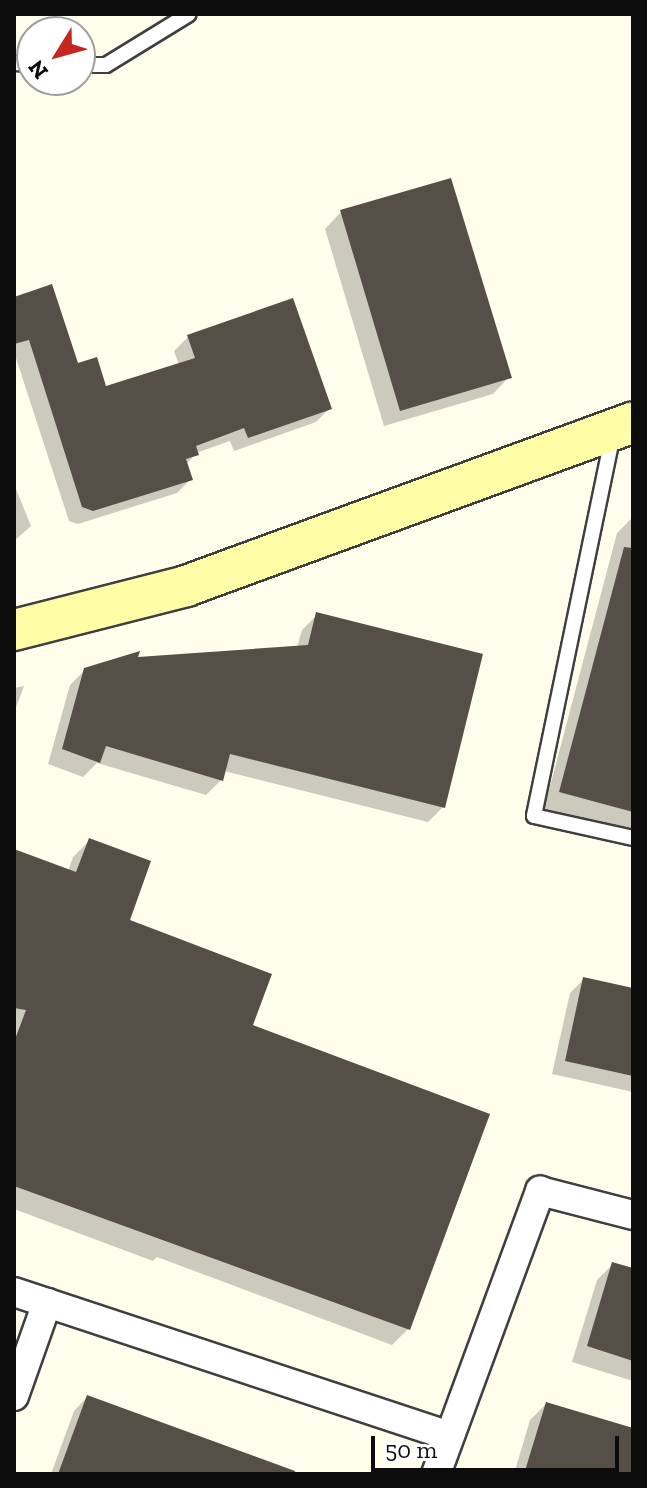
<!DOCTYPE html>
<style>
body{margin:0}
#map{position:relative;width:647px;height:1488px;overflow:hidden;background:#fffdec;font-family:"Zilla Slab",serif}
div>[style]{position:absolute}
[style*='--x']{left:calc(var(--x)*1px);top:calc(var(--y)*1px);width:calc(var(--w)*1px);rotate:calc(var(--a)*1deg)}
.shadow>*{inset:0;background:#0003}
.building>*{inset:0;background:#564f48}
.roads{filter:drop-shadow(2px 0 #3f3f3f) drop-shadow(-2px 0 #3f3f3f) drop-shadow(0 2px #3f3f3f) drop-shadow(0 -2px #3f3f3f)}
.lane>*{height:14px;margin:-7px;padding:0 7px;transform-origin:7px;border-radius:7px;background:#fff}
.street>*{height:28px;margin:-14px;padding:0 14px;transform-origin:14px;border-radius:14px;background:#fff}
.secondary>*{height:40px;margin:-20px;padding:0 20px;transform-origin:20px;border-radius:20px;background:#fffea7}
span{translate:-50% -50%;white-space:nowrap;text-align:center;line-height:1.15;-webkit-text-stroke:8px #fff;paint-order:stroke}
.frame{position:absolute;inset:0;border:16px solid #0c0c0c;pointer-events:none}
.north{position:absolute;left:16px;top:16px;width:80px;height:80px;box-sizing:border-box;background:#fff;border:2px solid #9e9e9e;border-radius:50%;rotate:233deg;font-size:22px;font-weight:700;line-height:32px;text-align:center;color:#0c0c0c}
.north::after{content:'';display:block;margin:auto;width:28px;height:36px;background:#c3271e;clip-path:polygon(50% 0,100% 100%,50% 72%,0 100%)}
.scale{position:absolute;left:371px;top:1436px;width:248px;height:36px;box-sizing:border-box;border:4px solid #0c0c0c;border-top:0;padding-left:10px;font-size:24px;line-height:28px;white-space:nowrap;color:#0c0c0c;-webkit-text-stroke:6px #fff;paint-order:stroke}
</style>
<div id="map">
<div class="shadow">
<div style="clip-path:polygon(341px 212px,509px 377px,493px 394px,384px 426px,325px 229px)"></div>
<div style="clip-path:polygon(14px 299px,76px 365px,105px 388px,179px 365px,174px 351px,188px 337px,330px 408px,316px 422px,234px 451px,230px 441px,196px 453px,186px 465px,191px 479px,177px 493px,78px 524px,69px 521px,14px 352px)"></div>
<div style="clip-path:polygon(14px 484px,31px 526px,14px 541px)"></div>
<div style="clip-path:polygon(633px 517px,633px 833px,544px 809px,617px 533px)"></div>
<div style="clip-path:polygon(317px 615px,443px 807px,428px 822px,224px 771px,221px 780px,206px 795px,97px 763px,83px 777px,48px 764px,70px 685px,85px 670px,135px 659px,297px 647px,302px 630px)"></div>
<div style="clip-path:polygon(24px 686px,14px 713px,14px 688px)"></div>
<div style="clip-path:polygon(90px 840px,127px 921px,250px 1027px,408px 1329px,392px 1345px,157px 1257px,153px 1261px,14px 1209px,14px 851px,68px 871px,73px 857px)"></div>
<div style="clip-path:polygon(584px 979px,633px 990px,633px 1092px,552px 1074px,570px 993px)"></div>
<div style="clip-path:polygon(613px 1264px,633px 1271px,633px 1381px,572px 1362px,597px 1280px)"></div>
<div style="clip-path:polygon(87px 1397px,302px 1474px,51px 1474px,74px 1411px)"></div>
<div style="clip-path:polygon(546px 1404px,633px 1430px,633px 1474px,514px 1474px,530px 1420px)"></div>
</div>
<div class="building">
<div style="clip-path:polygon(451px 178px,512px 378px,400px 411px,340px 210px)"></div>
<div style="clip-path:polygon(52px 284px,78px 363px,97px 357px,106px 386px,195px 358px,187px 335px,293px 298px,332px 409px,248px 438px,244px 428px,196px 446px,199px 455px,186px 459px,193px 480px,93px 511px,82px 507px,29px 340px,14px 344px,14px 297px)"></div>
<div style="clip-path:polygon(624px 547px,633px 548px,633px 812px,559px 792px)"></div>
<div style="clip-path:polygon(316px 612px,483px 654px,445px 808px,230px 754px,223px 781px,106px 746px,100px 763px,62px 749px,84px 668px,140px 651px,138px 657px,308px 645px)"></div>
<div style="clip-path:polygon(89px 838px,151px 861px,130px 920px,272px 974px,253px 1025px,490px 1114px,410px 1330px,14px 1186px,14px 1042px,26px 1010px,14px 1008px,14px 849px,76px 872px)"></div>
<div style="clip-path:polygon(583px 977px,633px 988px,633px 1076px,565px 1061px)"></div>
<div style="clip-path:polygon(612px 1262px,633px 1268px,633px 1361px,587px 1346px)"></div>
<div style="clip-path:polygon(87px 1395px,295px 1471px,294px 1474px,58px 1474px)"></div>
<div style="clip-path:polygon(546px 1402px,633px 1428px,633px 1474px,524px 1474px)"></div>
</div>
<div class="roads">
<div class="lane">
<div style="--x:14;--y:63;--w:18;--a:3"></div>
<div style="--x:80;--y:65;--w:26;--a:0"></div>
<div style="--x:106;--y:65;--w:97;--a:-31.6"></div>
<div style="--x:613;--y:434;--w:390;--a:101.7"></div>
<div style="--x:534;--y:816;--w:101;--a:12.5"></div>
</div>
<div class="street">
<div style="--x:14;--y:1292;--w:458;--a:18.3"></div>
<div style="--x:14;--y:1396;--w:99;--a:-70.5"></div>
<div style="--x:436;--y:1474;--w:302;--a:-69.8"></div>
<div style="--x:540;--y:1191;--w:96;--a:14.5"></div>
</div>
<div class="secondary">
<div style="--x:14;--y:630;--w:178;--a:-14.3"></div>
<div style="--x:186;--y:586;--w:476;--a:-20.1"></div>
</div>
</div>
<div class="frame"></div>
<div class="north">N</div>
<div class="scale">50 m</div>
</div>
